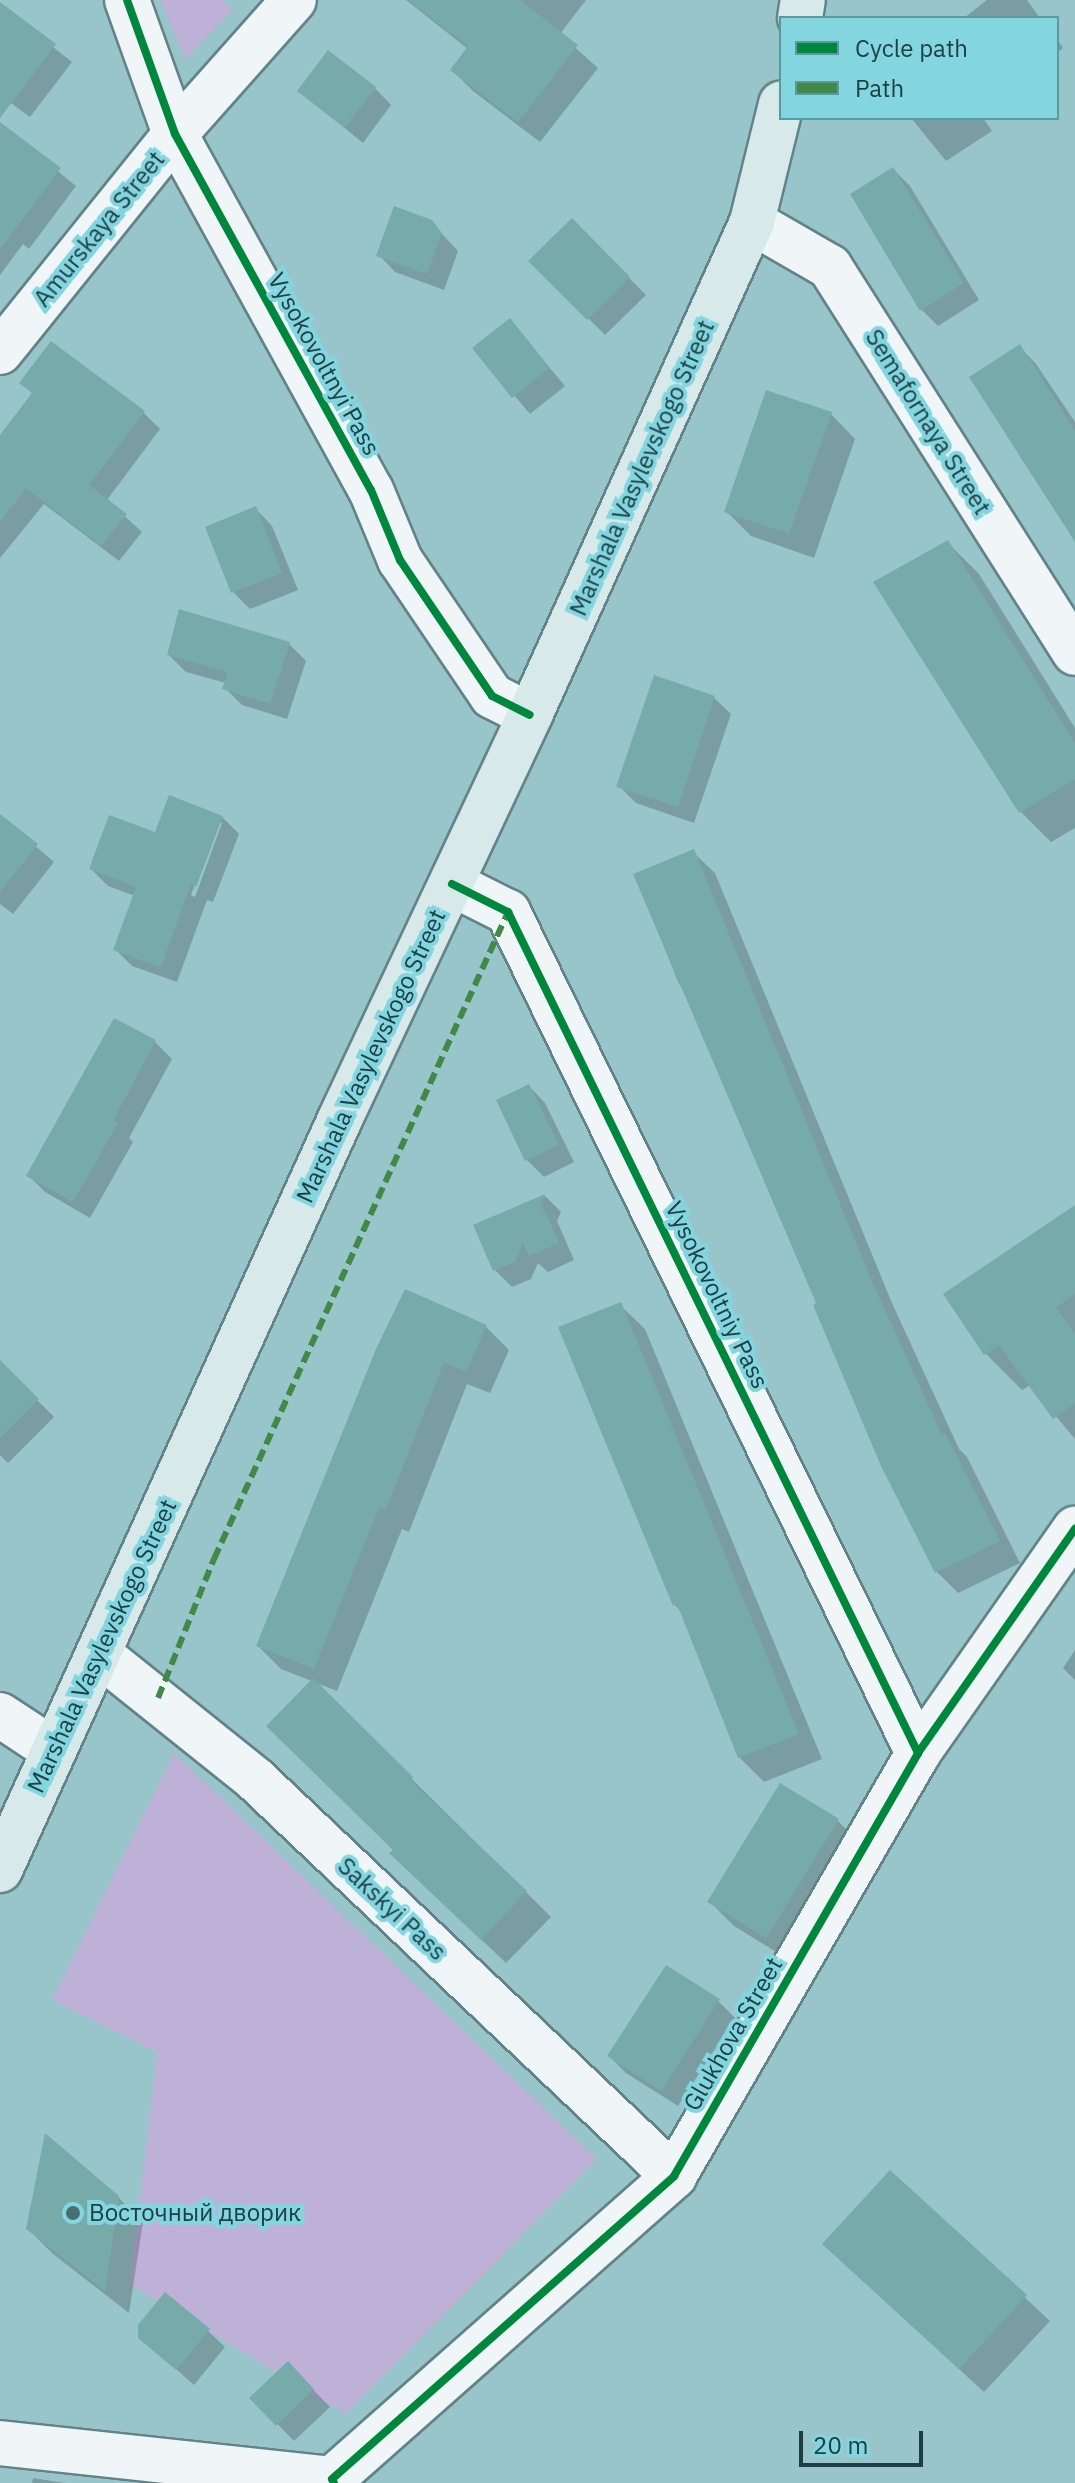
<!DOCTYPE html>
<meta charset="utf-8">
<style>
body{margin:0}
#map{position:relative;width:1075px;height:2483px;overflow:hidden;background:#98c5ca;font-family:"IBM Plex Sans",sans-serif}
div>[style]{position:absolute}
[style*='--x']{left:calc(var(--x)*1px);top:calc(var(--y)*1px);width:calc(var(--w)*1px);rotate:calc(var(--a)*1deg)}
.green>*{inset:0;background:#beb1d7}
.shadow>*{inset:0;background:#0003}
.building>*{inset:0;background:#77abaa}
.roads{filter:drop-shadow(2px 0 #628387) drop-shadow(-2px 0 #628387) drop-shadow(0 2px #628387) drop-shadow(0 -2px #628387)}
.minor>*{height:44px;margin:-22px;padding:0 22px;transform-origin:22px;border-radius:22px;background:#f0f6f7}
.major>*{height:44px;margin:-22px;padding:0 22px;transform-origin:22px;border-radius:22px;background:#d8e9ea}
.quiet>*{height:6px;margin-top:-3px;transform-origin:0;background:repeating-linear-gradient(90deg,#418946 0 12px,transparent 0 18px)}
.cycleway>*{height:8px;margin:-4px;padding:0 4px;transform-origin:4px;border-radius:4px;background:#00873e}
.dots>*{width:22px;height:22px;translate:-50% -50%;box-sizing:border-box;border:4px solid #83d5df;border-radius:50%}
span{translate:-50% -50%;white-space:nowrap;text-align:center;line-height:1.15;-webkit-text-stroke:8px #83d5df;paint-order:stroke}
.street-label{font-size:24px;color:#1e4044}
.poi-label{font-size:24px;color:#1e4044}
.left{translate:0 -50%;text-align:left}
.legend{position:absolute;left:779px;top:16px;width:280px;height:104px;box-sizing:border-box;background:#83d5df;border:2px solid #5b99a1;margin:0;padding:10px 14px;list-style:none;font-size:24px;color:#1e4044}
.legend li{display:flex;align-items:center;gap:16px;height:40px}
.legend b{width:40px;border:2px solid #5b99a1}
.scale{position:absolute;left:799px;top:2431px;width:124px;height:36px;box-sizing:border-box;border:4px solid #1e4044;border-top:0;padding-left:10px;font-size:24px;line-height:28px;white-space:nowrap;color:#1e4044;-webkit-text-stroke:6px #83d5df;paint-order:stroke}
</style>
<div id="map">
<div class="green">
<div style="clip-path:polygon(160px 0,222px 0,233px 9px,186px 59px)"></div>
<div style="clip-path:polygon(174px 1753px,597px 2159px,346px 2414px,130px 2284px,157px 2052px,52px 2000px)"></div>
</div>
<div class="shadow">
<div style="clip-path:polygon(406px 0,586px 0,560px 34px,598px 68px,540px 142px,473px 91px,452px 70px,468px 49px)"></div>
<div style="clip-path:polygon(987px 0,1027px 0,1040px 18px,964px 18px)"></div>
<div style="clip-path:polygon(0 5px,72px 62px,30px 117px,0 95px)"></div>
<div style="clip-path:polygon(1057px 39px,1063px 48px,1057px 53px)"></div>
<div style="clip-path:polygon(375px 88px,391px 105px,363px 143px,299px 91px)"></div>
<div style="clip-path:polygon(911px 118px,983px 118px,992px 131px,946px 161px)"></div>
<div style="clip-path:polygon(7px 130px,76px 186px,29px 249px,23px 244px,0 275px,0 140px)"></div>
<div style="clip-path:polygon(893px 169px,910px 186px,979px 300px,938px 326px,921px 309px)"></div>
<div style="clip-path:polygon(572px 221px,646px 295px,605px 335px,531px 261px)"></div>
<div style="clip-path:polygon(431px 222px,458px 251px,444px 290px,395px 272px,379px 255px)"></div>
<div style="clip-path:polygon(510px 321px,565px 386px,530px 414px,475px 349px)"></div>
<div style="clip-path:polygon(1020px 347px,1036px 364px,1075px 422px,1075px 539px)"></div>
<div style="clip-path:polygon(22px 383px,144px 413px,160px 429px,107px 500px,142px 532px,119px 561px,44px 504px,0 558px,0 438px,33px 394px)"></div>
<div style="clip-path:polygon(831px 414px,855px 439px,814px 558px,751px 536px,726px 511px)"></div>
<div style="clip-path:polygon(256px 509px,272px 526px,298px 590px,250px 609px,233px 592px)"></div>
<div style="clip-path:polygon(948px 543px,979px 574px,1075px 728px,1075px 828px,1051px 842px,1020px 811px)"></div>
<div style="clip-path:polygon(289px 644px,306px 661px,287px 719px,242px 705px,225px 688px,226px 683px,186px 672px,169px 655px)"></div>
<div style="clip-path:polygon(714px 698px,731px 714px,694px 823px,636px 803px,619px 786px)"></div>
<div style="clip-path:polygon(0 816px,54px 862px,13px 914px,0 904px)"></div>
<div style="clip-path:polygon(evenodd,222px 817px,239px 834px,213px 902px,207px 900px,177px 982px,132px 966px,115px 949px,135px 896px,108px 886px,91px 869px,156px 835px,222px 817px,218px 823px,222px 823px,195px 897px,191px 895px,218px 823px)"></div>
<div style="clip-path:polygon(693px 852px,715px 873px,892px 1303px,959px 1449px,967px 1457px,1020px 1563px,958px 1593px,936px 1571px,688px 992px,679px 984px,635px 875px)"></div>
<div style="clip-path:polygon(115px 1020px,155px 1042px,172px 1059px,129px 1138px,133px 1142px,90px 1218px,45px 1192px,28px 1175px)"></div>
<div style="clip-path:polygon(529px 1086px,545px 1103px,574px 1162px,544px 1177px,527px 1160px)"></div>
<div style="clip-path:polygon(545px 1196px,561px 1212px,557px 1221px,574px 1260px,548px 1272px,538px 1263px,531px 1279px,512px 1287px,495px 1270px,476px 1226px)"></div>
<div style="clip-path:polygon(1075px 1207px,1075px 1439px,1030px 1385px,1022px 1390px,986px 1354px,946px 1294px)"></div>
<div style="clip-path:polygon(620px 1305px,645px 1329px,822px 1759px,764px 1782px,739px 1757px,682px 1612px,674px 1604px)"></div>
<div style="clip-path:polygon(486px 1327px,509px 1350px,490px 1393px,467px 1384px,409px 1532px,402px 1529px,337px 1691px,281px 1669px,258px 1646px,377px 1350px)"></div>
<div style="clip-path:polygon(0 1363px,54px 1417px,8px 1463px,0 1455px)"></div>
<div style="clip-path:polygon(1075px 1650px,1075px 1680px,1063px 1668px)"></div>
<div style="clip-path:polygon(313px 1681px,551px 1917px,506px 1963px,417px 1878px,395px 1850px)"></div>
<div style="clip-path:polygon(838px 1821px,862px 1845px,791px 1961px,734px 1926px,709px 1901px)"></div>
<div style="clip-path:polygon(718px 2001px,735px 2018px,678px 2106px,626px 2073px,609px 2056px)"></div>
<div style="clip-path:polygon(890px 2172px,1050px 2321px,984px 2392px,849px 2268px)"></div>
<div style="clip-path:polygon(118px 2197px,143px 2222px,129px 2313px,53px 2254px,28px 2229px)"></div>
<div style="clip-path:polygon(208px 2331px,225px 2347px,194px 2385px,140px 2337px)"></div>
<div style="clip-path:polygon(288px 2364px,330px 2407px,294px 2441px,252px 2398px)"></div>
<div style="clip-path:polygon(33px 2478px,65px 2483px,32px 2483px)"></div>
</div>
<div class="building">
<div style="clip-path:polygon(407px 0,520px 0,578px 45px,518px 122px,450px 70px,468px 46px)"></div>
<div style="clip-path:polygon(0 2px,56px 44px,0 118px)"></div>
<div style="clip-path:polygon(328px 50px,376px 87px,345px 128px,297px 91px)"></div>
<div style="clip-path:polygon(0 122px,61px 168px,0 249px)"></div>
<div style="clip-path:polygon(893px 167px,964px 283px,920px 311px,850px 194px)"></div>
<div style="clip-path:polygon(394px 206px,432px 220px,442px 233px,427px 274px,376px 256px)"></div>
<div style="clip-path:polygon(572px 218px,630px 277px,587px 320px,528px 261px)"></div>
<div style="clip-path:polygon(510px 318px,550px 368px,512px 398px,472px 348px)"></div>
<div style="clip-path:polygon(51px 341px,145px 411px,89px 485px,127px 514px,101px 546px,26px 488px,0 522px,0 435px,32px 393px,19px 383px)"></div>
<div style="clip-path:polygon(1020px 344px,1075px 431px,1075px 542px,969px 377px)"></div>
<div style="clip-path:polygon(766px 390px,832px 412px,789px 534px,724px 512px)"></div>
<div style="clip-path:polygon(256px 506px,282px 573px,231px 593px,205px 527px)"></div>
<div style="clip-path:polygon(948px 540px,1075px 743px,1075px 779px,1019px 813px,873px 582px)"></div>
<div style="clip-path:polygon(179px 609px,290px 642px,270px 704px,222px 689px,228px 672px,167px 655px)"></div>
<div style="clip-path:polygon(654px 675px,715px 696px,678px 807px,616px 787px)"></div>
<div style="clip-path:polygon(169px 795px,223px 816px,196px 887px,191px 884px,161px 967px,113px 950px,136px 887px,89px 869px,109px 815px,155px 832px)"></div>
<div style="clip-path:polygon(0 814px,38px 844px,0 892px)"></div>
<div style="clip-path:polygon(694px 849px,871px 1279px,942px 1435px,945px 1433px,1000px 1541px,935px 1573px,881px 1466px,813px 1305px,816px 1303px,633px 874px)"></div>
<div style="clip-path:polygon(114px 1018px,156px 1040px,113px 1121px,118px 1123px,73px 1202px,26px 1176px)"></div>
<div style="clip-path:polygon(529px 1084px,559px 1145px,525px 1161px,496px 1100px)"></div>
<div style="clip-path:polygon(545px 1194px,541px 1203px,559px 1243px,529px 1256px,523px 1243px,515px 1262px,493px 1271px,473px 1225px)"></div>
<div style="clip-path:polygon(1075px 1205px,1075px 1294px,1056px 1308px,1075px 1334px,1075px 1403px,1053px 1419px,999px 1345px,984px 1355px,943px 1294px)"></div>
<div style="clip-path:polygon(405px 1289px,487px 1325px,466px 1372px,444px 1362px,386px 1510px,379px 1508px,314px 1669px,256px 1646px,376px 1349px)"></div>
<div style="clip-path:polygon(621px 1302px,799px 1734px,738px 1758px,677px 1604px,673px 1606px,558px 1327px)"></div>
<div style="clip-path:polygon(0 1360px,39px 1399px,0 1438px)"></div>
<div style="clip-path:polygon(313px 1678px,413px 1777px,410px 1780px,527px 1891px,481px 1940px,389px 1853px,393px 1850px,266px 1726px)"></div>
<div style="clip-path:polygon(780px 1783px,839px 1819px,766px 1938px,707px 1902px)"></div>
<div style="clip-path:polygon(666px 1965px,720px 1999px,661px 2091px,607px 2056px)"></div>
<div style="clip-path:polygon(45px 2133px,119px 2196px,105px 2291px,26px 2229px)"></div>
<div style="clip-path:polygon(890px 2170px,1027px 2295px,959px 2369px,822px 2244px)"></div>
<div style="clip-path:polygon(165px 2292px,210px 2329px,176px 2370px,138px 2338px,138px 2325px)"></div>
<div style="clip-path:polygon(288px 2361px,314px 2389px,276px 2426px,249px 2398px)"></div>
</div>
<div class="roads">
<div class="minor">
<div style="--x:127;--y:0;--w:142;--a:70.3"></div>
<div style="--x:175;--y:134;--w:406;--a:61.2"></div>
<div style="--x:371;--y:490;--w:76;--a:67.5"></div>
<div style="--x:400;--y:560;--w:164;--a:55.9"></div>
<div style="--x:492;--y:696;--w:42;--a:26.6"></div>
<div style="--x:752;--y:222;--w:90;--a:30"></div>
<div style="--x:830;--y:267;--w:457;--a:57.6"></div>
<div style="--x:0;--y:352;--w:280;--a:-51.2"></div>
<div style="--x:175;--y:134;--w:179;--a:-48.4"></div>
<div style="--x:452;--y:884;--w:63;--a:26.6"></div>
<div style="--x:508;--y:912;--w:936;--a:64.01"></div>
<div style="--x:99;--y:1654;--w:201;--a:38.7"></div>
<div style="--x:256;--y:1780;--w:576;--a:43.45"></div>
<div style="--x:0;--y:1715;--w:64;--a:33.4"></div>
<div style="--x:0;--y:2443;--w:334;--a:6.2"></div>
<div style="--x:332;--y:2479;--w:457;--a:-41.5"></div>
<div style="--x:674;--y:2176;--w:488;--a:-60"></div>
<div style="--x:918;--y:1753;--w:274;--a:-55"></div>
</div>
<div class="major">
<div style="--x:800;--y:18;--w:18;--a:-81"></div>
<div style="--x:0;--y:1870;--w:824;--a:-65.64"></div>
<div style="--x:340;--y:1119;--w:446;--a:-64.8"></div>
<div style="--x:530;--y:715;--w:541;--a:-65.76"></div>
<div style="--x:752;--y:222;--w:122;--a:-76.2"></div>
</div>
</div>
<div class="quiet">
<div style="--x:158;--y:1698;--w:150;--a:-68.1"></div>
<div style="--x:214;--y:1559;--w:711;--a:-65.56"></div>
</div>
<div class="cycleway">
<div style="--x:127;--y:0;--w:142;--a:70.3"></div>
<div style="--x:175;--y:134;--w:406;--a:61.2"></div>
<div style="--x:371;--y:490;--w:76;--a:67.5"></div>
<div style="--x:400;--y:560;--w:164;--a:55.9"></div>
<div style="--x:492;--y:696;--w:42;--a:26.6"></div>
<div style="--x:452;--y:884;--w:63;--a:26.6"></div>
<div style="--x:508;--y:912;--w:936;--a:64.01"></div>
<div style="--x:334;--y:2483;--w:4;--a:-117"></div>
<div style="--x:332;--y:2479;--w:457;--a:-41.5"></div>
<div style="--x:674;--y:2176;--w:488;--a:-60"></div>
<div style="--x:918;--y:1753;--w:274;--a:-55"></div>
</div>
<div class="dots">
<div style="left:73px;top:2213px;background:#496f73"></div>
</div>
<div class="street-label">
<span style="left:99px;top:229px;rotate:-51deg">Amurskaya Street</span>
<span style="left:324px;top:364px;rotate:61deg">Vysokovoltnyi Pass</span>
<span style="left:928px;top:422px;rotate:58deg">Semafornaya Street</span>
<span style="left:642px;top:468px;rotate:-66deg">Marshala Vasylevskogo Street</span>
<span style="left:371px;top:1056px;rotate:-65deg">Marshala Vasylevskogo Street</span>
<span style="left:717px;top:1295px;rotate:64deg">Vysokovoltniy Pass</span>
<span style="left:102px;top:1646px;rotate:-65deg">Marshala Vasylevskogo Street</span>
<span style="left:392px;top:1909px;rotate:43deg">Sakskyi Pass</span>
<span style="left:733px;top:2034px;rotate:-60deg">Glukhova Street</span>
</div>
<div class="poi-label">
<span class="left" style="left:89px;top:2213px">Восточный дворик</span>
</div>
<ul class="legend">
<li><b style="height:10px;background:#00873e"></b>Cycle path</li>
<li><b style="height:10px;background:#418946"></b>Path</li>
</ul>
<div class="scale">20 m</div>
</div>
